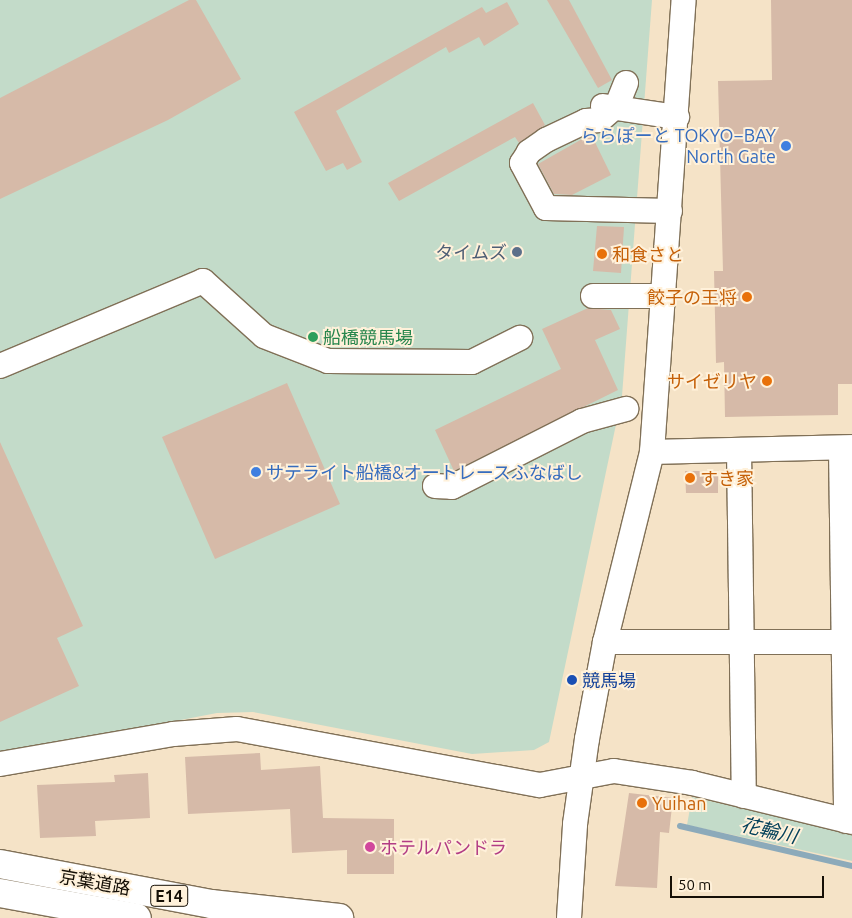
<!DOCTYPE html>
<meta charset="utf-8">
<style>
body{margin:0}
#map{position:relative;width:852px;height:918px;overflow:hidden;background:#f5e3c7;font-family:Ubuntu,"Noto Sans JP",sans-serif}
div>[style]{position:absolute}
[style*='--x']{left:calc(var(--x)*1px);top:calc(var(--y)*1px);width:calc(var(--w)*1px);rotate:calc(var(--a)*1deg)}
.green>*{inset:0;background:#c3dbc9}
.stream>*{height:6px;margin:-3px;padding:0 3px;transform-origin:3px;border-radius:3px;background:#8caaba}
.building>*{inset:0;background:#d6baa8}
.roads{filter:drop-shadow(1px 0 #807057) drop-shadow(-1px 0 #807057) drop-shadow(0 1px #807057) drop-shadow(0 -1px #807057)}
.minor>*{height:24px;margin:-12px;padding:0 12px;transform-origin:12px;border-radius:12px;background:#fff}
.highway>*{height:28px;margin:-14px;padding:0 14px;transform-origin:14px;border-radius:14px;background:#fff}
.dots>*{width:14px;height:14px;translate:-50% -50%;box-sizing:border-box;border:2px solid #fff1da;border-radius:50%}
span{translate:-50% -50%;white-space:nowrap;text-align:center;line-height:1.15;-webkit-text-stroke:4px #fff1da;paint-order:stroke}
.shield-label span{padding:1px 4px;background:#fff1da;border:1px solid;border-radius:4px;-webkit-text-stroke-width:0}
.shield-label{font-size:16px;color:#150f06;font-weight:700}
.shop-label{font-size:18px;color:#366cbe}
.right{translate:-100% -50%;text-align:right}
.left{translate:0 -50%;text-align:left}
.service-label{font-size:18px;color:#4e5e75}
.food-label{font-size:18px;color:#c56008}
.leisure-label{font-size:18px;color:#27864d}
.transit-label{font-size:18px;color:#164399}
.hotel-label{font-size:18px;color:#b23c85}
.street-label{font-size:18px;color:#150f06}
.water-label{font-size:19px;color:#04415a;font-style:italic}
.scale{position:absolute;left:670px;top:876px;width:154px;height:22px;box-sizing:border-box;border:2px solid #150f06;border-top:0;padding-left:6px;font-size:15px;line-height:18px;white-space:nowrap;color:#150f06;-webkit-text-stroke:4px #fff1da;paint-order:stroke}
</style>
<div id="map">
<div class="green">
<div style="clip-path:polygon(0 0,652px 0,622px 396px,549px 742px,534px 750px,472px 754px,253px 712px,217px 713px,0 755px)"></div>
<div style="clip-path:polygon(692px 797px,852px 833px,852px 861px,687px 825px)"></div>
</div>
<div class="stream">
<div style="--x:680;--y:826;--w:177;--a:13.1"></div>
</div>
<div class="building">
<div style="clip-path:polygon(189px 0,196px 0,241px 79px,168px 120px,0 199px,0 98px)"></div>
<div style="clip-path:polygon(547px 0,569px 0,612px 80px,598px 88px)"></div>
<div style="clip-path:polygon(771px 0,852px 0,852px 384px,838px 384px,838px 415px,725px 417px,724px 362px,716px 363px,714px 271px,723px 271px,718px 81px,772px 80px)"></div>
<div style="clip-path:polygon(507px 2px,519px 24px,484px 46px,479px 37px,449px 53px,446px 47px,336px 111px,362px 162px,347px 170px,343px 163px,326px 171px,294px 112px,482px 7px,486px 13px)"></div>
<div style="clip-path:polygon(533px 103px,545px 125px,519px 143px,515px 137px,399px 201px,388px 183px)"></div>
<div style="clip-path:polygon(591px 134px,611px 175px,572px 195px,554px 194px,538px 164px)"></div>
<div style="clip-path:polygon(597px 226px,624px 227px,621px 273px,593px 271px)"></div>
<div style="clip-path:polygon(588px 308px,611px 310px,620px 329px,595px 340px,618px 390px,454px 471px,435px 430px,561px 369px,542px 329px)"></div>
<div style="clip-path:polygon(287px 383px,340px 504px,215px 559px,162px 437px)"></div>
<div style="clip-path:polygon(0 442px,83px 626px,57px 638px,79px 686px,0 722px)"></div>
<div style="clip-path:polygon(685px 471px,718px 471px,718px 493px,686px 493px)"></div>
<div style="clip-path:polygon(260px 753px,261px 770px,320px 766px,323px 818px,394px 819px,394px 874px,347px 874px,347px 850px,292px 853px,290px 809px,188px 814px,185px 757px)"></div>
<div style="clip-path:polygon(148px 773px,150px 818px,95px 821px,96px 836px,40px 838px,37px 785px,115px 782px,114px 775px)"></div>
<div style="clip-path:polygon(629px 793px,673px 798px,669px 833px,660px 832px,657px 888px,615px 886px)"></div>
</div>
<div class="roads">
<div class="minor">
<div style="--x:626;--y:83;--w:24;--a:112"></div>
<div style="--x:617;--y:105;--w:23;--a:139"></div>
<div style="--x:600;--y:120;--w:14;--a:176"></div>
<div style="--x:586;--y:121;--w:44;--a:154.6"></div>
<div style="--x:546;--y:140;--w:21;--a:145"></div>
<div style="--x:529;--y:152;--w:13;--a:122"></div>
<div style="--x:522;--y:163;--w:51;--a:61.9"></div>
<div style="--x:546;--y:208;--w:124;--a:1.4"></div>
<div style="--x:603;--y:106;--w:75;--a:8.5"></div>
<div style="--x:593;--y:296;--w:71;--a:0"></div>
<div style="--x:0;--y:366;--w:220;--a:-22.7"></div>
<div style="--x:203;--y:281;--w:82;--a:42"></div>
<div style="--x:264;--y:336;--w:69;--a:21.3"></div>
<div style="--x:328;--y:361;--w:144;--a:0.4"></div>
<div style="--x:472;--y:362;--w:54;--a:-26.6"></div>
<div style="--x:841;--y:448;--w:373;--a:89.2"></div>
<div style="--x:739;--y:450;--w:346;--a:89.2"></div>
<div style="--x:652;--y:452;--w:200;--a:-1.4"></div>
<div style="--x:435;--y:486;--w:17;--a:3"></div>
<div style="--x:452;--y:487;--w:146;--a:-26.9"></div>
<div style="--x:582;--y:421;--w:46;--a:-15.3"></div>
<div style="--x:605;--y:642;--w:247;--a:0"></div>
<div style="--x:0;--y:764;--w:176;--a:-9.8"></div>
<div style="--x:173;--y:734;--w:64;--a:-4.5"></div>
<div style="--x:237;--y:729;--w:308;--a:10.5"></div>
<div style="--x:540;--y:785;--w:75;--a:-10.7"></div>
<div style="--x:614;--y:771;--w:79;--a:8.7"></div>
<div style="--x:692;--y:783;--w:165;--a:13.7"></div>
<div style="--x:569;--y:918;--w:94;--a:-86.3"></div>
<div style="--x:575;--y:824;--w:86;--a:-82"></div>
<div style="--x:587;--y:739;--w:99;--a:-79.5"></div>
<div style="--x:605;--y:642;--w:196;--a:-76.1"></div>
<div style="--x:652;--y:452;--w:453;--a:-86"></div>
</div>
<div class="highway">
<div style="--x:0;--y:864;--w:215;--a:10.7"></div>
<div style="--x:211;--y:904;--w:129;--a:6.2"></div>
<div style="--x:0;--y:893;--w:139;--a:10.3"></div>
</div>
</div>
<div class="dots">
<div style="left:786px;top:146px;background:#3f7fe0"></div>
<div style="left:517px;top:252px;background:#5c6f8a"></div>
<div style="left:602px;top:254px;background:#e8710a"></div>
<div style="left:747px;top:297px;background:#e8710a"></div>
<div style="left:313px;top:337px;background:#2e9e5b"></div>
<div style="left:767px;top:381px;background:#e8710a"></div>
<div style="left:256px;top:472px;background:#3f7fe0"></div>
<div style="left:690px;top:478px;background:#e8710a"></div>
<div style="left:572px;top:680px;background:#1a4fb4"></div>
<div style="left:642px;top:803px;background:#e8710a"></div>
<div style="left:370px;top:847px;background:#d1479c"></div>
</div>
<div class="shield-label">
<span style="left:169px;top:896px">E14</span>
</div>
<div class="shop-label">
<span class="right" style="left:776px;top:146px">ららぽーと TOKYO−BAY<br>North Gate</span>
<span class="left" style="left:266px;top:472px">サテライト船橋&amp;オートレースふなばし</span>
</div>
<div class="service-label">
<span class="right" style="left:507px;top:252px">タイムズ</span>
</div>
<div class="food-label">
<span class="left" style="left:612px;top:254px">和食さと</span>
<span class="right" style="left:737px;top:297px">餃子の王将</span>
<span class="right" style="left:757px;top:381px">サイゼリヤ</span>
<span class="left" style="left:700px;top:478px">すき家</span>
<span class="left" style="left:652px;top:803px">Yuihan</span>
</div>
<div class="leisure-label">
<span class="left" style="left:323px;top:337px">船橋競馬場</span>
</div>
<div class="transit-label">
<span class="left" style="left:582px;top:680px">競馬場</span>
</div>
<div class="hotel-label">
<span class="left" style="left:380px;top:847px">ホテルパンドラ</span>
</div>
<div class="street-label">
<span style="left:95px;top:882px;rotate:10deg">京葉道路</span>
</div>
<div class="water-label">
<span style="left:769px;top:831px;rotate:13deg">花輪川</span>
</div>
<div class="scale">50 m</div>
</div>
